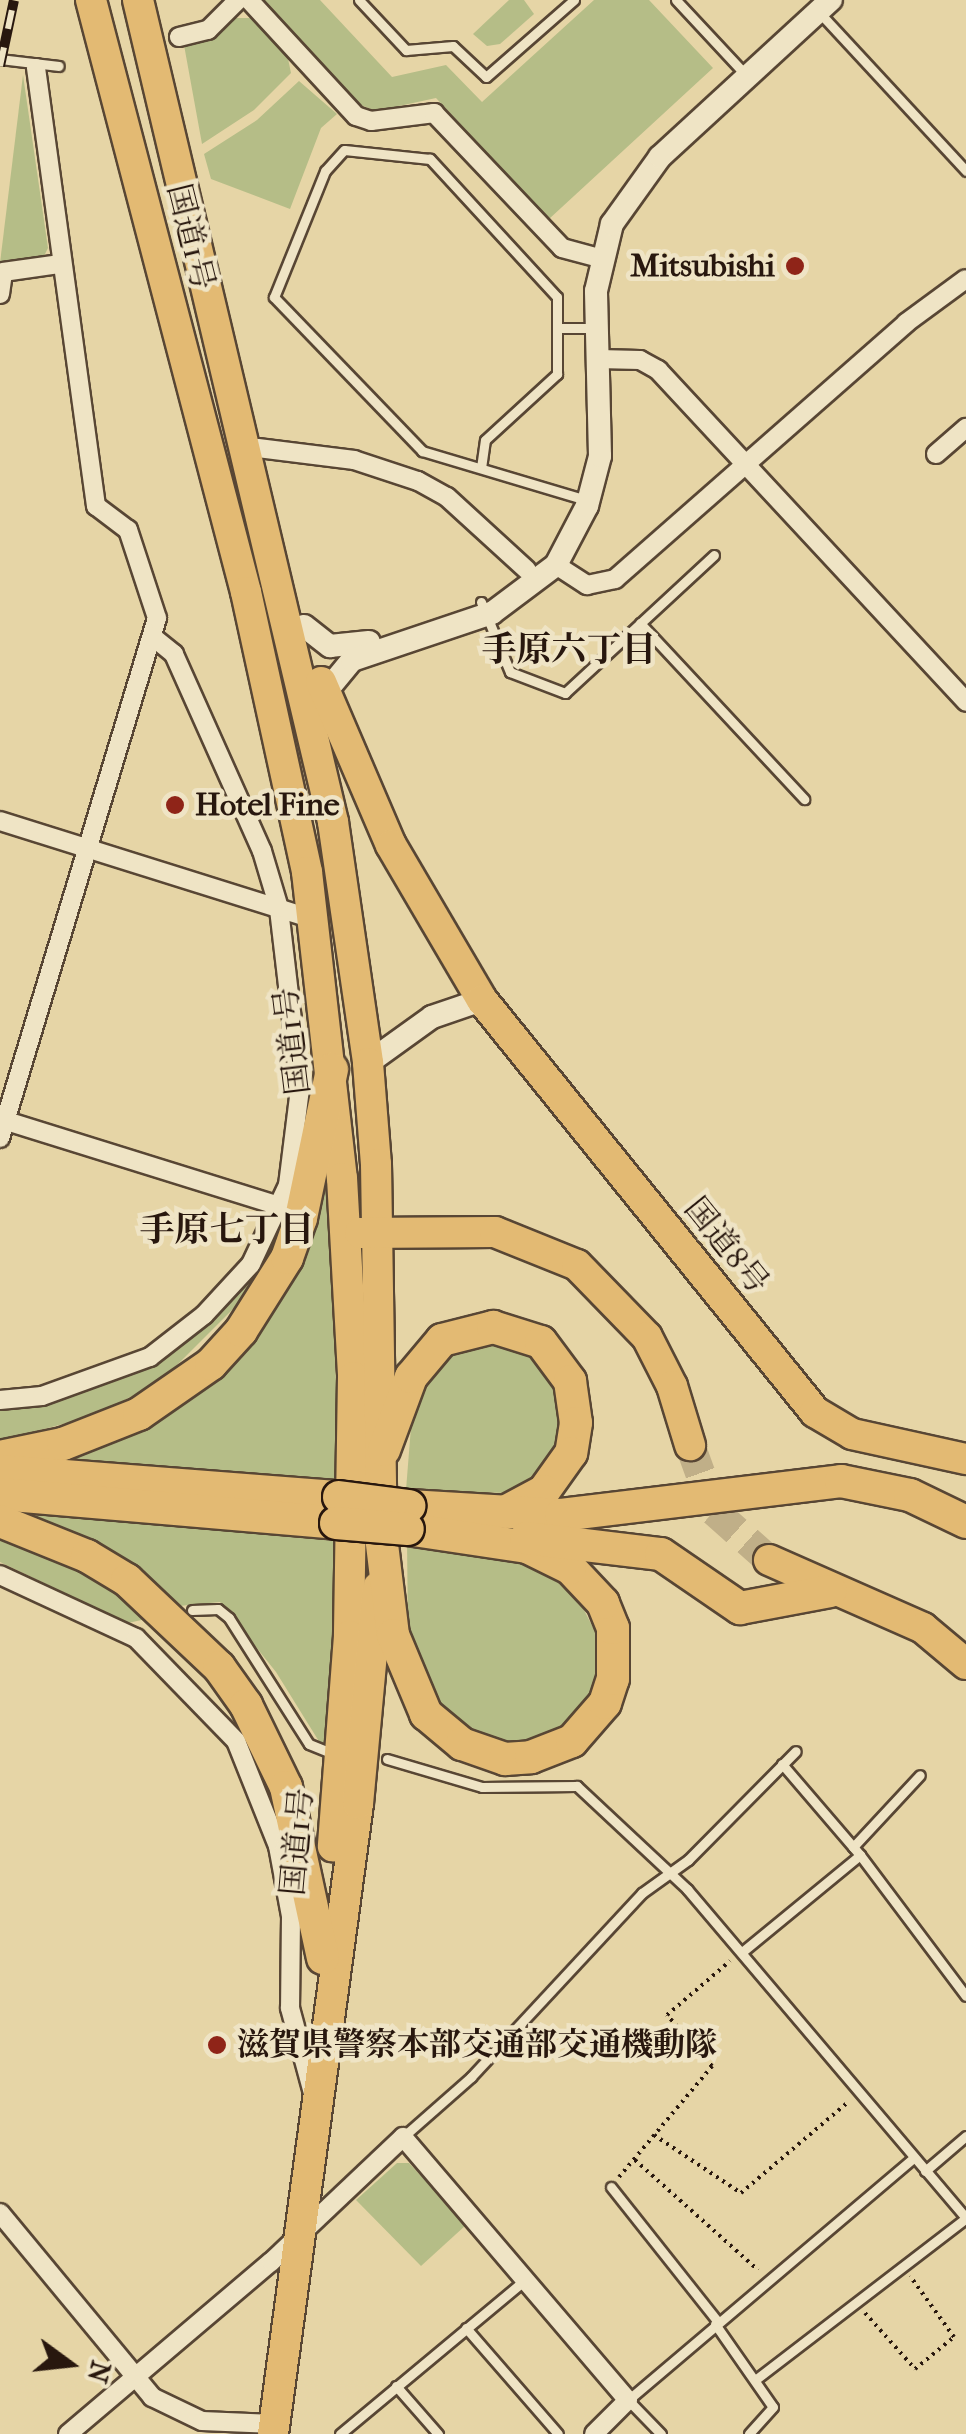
<!DOCTYPE html>
<meta charset="utf-8">
<style>
body{margin:0}
#map{position:relative;width:966px;height:2434px;overflow:hidden;background:#e6d5a6;font-family:"IM FELL French Canon","Noto Serif JP",serif}
div>[style]{position:absolute}
[style*='--x']{left:calc(var(--x)*1px);top:calc(var(--y)*1px);width:calc(var(--w)*1px);rotate:calc(var(--a)*1deg)}
.green>*{inset:0;background:#b5bd87}
.trunk-tunnel>*{height:30px;margin-top:-15px;transform-origin:0;background:repeating-linear-gradient(90deg,#c0af88 0 30px,transparent 0 45px)}
.path>*{height:4px;margin-top:-2px;transform-origin:0;background:repeating-linear-gradient(90deg,#28170e 0 2.5px,transparent 0 7.5px)}
.roads{filter:drop-shadow(2px 0 #584634) drop-shadow(-2px 0 #584634) drop-shadow(0 2px #584634) drop-shadow(0 -2px #584634)}
.service>*{height:9px;margin:-4.5px;padding:0 4.5px;transform-origin:4.5px;border-radius:4.5px;background:#efe4c5}
.minor>*{height:18px;margin:-9px;padding:0 9px;transform-origin:9px;border-radius:9px;background:#efe4c5}
.tertiary>*{height:22px;margin:-11px;padding:0 11px;transform-origin:11px;border-radius:11px;background:#efe4c5}
.trunk>*{height:30px;margin:-15px;padding:0 15px;transform-origin:15px;border-radius:15px;background:#e3ba73}
.motorway>*{height:32px;margin:-16px;padding:0 16px;transform-origin:16px;border-radius:16px;background:#e3ba73}
.rail>*{height:10px;margin-top:-5px;transform-origin:0;background:repeating-linear-gradient(90deg,#efe4c5 0 19px,#28170e 0 38px);box-sizing:border-box;border-block:2px solid #28170e}
.bridges{filter:drop-shadow(2px 0 #28170e) drop-shadow(-2px 0 #28170e) drop-shadow(0 2px #28170e) drop-shadow(0 -2px #28170e)}
.motorway-bridge>*{height:32px;margin:-16px;padding:0 16px;transform-origin:16px;border-radius:16px;background:#e3ba73}
.dots>*{width:28px;height:28px;translate:-50% -50%;box-sizing:border-box;border:5px solid #efe4c5;border-radius:50%}
span{translate:-50% -50%;white-space:nowrap;text-align:center;line-height:1.15;-webkit-text-stroke:9px #efe4c5;paint-order:stroke}
.street-label{font-size:32px;color:#28170e}
.poi-label{font-size:32px;color:#28170e;font-weight:700}
.right{translate:-100% -50%;text-align:right}
.left{translate:0 -50%;text-align:left}
.neighbourhood-label{font-size:35px;color:#28170e;font-weight:700}
.north{position:absolute;left:20px;top:2314px;width:100px;height:100px;-webkit-text-stroke:8px #efe4c5;paint-order:stroke;rotate:105deg;font-size:28px;font-weight:700;line-height:40px;text-align:center;color:#28170e}
.north::after{content:'';display:block;margin:auto;width:35px;height:45px;background:#28170e;clip-path:polygon(50% 0,100% 100%,50% 72%,0 100%)}
</style>
<div id="map">
<div class="green">
<div style="clip-path:polygon(264px 0,320px 0,392px 77px,446px 65px,482px 102px,594px 0,649px 0,713px 68px,549px 219px,436px 98px,376px 111px,361px 105px)"></div>
<div style="clip-path:polygon(509px 0,524px 0,534px 14px,500px 44px,487px 46px,473px 34px)"></div>
<div style="clip-path:polygon(235px 18px,254px 18px,287px 54px,291px 73px,254px 110px,202px 144px,184px 45px,212px 38px)"></div>
<div style="clip-path:polygon(23px 75px,48px 248px,43px 258px,0 263px)"></div>
<div style="clip-path:polygon(299px 81px,337px 114px,321px 128px,290px 209px,211px 179px,204px 154px,257px 120px)"></div>
<div style="clip-path:polygon(328px 1176px,340px 1486px,49px 1463px,176px 1402px)"></div>
<div style="clip-path:polygon(270px 1246px,244px 1298px,161px 1381px,96px 1415px,0 1441px,0 1408px,105px 1384px,179px 1348px,254px 1272px)"></div>
<div style="clip-path:polygon(498px 1344px,530px 1354px,553px 1375px,568px 1421px,548px 1471px,506px 1493px,406px 1490px,411px 1427px,423px 1385px,452px 1354px)"></div>
<div style="clip-path:polygon(9px 1507px,340px 1534px,329px 1746px,320px 1743px,276px 1672px,220px 1602px,179px 1606px,111px 1554px)"></div>
<div style="clip-path:polygon(0 1528px,53px 1548px,155px 1617px,128px 1623px,0 1562px)"></div>
<div style="clip-path:polygon(407px 1539px,502px 1548px,570px 1583px,600px 1641px,595px 1686px,572px 1720px,551px 1735px,507px 1744px,482px 1740px,446px 1719px,408px 1635px)"></div>
<div style="clip-path:polygon(397px 2163px,409px 2163px,466px 2225px,421px 2266px,356px 2200px)"></div>
</div>
<div class="trunk-tunnel">
<div style="--x:690;--y:1445;--w:70;--a:70"></div>
<div style="--x:714;--y:1511;--w:74;--a:41.7"></div>
</div>
<div class="path">
<div style="--x:654;--y:2135;--w:105;--a:33.7"></div>
<div style="--x:741;--y:2193;--w:139;--a:-40.3"></div>
<div style="--x:635;--y:2160;--w:165;--a:41.8"></div>
<div style="--x:619;--y:2177;--w:145;--a:-50"></div>
<div style="--x:712;--y:2066;--w:68;--a:-131.4"></div>
<div style="--x:667;--y:2015;--w:83;--a:-40.6"></div>
<div style="--x:865;--y:2313;--w:75;--a:48.2"></div>
<div style="--x:915;--y:2369;--w:50;--a:-39.4"></div>
<div style="--x:954;--y:2337;--w:75;--a:-125.8"></div>
</div>
<div class="roads">
<div class="service">
<div style="--x:359;--y:0;--w:69;--a:46.8"></div>
<div style="--x:406;--y:50;--w:47;--a:-4.9"></div>
<div style="--x:453;--y:46;--w:45;--a:43.2"></div>
<div style="--x:486;--y:77;--w:117;--a:-41.2"></div>
<div style="--x:676;--y:0;--w:103;--a:47"></div>
<div style="--x:818;--y:11;--w:218;--a:47.2"></div>
<div style="--x:0;--y:59;--w:59;--a:6.8"></div>
<div style="--x:558;--y:328;--w:37;--a:0"></div>
<div style="--x:481;--y:468;--w:28;--a:-82"></div>
<div style="--x:485;--y:440;--w:98;--a:-42.5"></div>
<div style="--x:557;--y:374;--w:77;--a:-90"></div>
<div style="--x:557;--y:297;--w:188;--a:-132.6"></div>
<div style="--x:430;--y:159;--w:86;--a:-174"></div>
<div style="--x:344;--y:150;--w:28;--a:132"></div>
<div style="--x:325;--y:171;--w:136;--a:112"></div>
<div style="--x:274;--y:297;--w:214;--a:46.1"></div>
<div style="--x:422;--y:451;--w:171;--a:16.6"></div>
<div style="--x:481;--y:602;--w:76;--a:67.5"></div>
<div style="--x:510;--y:672;--w:59;--a:20.9"></div>
<div style="--x:565;--y:693;--w:203;--a:-42.8"></div>
<div style="--x:640;--y:623;--w:241;--a:47"></div>
<div style="--x:192;--y:1610;--w:26;--a:-2"></div>
<div style="--x:218;--y:1609;--w:14;--a:39"></div>
<div style="--x:229;--y:1618;--w:149;--a:57.6"></div>
<div style="--x:309;--y:1744;--w:18;--a:22"></div>
<div style="--x:387;--y:1759;--w:99;--a:16.4"></div>
<div style="--x:482;--y:1787;--w:95;--a:-0.6"></div>
<div style="--x:577;--y:1786;--w:151;--a:43.1"></div>
<div style="--x:687;--y:1889;--w:431;--a:49.7"></div>
<div style="--x:853;--y:1847;--w:98;--a:-47.1"></div>
<div style="--x:860;--y:1855;--w:176;--a:53.1"></div>
<div style="--x:742;--y:1952;--w:153;--a:-39.4"></div>
<div style="--x:860;--y:1855;--w:120;--a:-130.6"></div>
<div style="--x:403;--y:2137;--w:91;--a:-41.4"></div>
<div style="--x:471;--y:2077;--w:251;--a:-47.1"></div>
<div style="--x:642;--y:1893;--w:57;--a:-35.7"></div>
<div style="--x:688;--y:1860;--w:153;--a:-45.3"></div>
<div style="--x:925;--y:2171;--w:54;--a:-40.5"></div>
<div style="--x:611;--y:2187;--w:172;--a:51.6"></div>
<div style="--x:715;--y:2324;--w:101;--a:55.1"></div>
<div style="--x:773;--y:2407;--w:36;--a:132"></div>
<div style="--x:466;--y:2328;--w:140;--a:49"></div>
<div style="--x:755;--y:2380;--w:266;--a:-37.5"></div>
<div style="--x:396;--y:2386;--w:64;--a:48.8"></div>
<div style="--x:340;--y:2434;--w:241;--a:-39.8"></div>
<div style="--x:661;--y:2434;--w:47;--a:-134.1"></div>
<div style="--x:628;--y:2400;--w:374;--a:-40.3"></div>
</div>
<div class="minor">
<div style="--x:249;--y:0;--w:158;--a:47.3"></div>
<div style="--x:356;--y:116;--w:16;--a:18"></div>
<div style="--x:371;--y:121;--w:64;--a:-7.2"></div>
<div style="--x:434;--y:113;--w:186;--a:46.5"></div>
<div style="--x:562;--y:248;--w:39;--a:15"></div>
<div style="--x:179;--y:37;--w:30;--a:-14"></div>
<div style="--x:208;--y:30;--w:42;--a:-45"></div>
<div style="--x:0;--y:294;--w:22;--a:-82"></div>
<div style="--x:3;--y:272;--w:58;--a:-8"></div>
<div style="--x:598;--y:359;--w:42;--a:1.4"></div>
<div style="--x:640;--y:360;--w:21;--a:29"></div>
<div style="--x:658;--y:370;--w:453;--a:47.1"></div>
<div style="--x:258;--y:448;--w:97;--a:7.1"></div>
<div style="--x:354;--y:460;--w:67;--a:18.2"></div>
<div style="--x:418;--y:481;--w:33;--a:29"></div>
<div style="--x:447;--y:497;--w:108;--a:42.4"></div>
<div style="--x:936;--y:454;--w:40;--a:-41"></div>
<div style="--x:556;--y:565;--w:37;--a:33"></div>
<div style="--x:587;--y:585;--w:29;--a:-12"></div>
<div style="--x:615;--y:579;--w:388;--a:-41.3"></div>
<div style="--x:906;--y:323;--w:74;--a:-36.3"></div>
<div style="--x:0;--y:821;--w:327;--a:17.4"></div>
<div style="--x:0;--y:1119;--w:292;--a:17.3"></div>
<div style="--x:0;--y:1138;--w:543;--a:-73.2"></div>
<div style="--x:157;--y:618;--w:93;--a:-108.2"></div>
<div style="--x:128;--y:530;--w:40;--a:-143"></div>
<div style="--x:96;--y:506;--w:442;--a:-97.8"></div>
<div style="--x:0;--y:1400;--w:42;--a:-5.4"></div>
<div style="--x:42;--y:1396;--w:115;--a:-19.9"></div>
<div style="--x:150;--y:1357;--w:68;--a:-37.9"></div>
<div style="--x:204;--y:1315;--w:69;--a:-47.3"></div>
<div style="--x:251;--y:1264;--w:87;--a:-64.9"></div>
<div style="--x:288;--y:1185;--w:98;--a:-82.9"></div>
<div style="--x:300;--y:1088;--w:181;--a:-96.7"></div>
<div style="--x:279;--y:908;--w:59;--a:-106.6"></div>
<div style="--x:262;--y:851;--w:216;--a:-114.1"></div>
<div style="--x:174;--y:654;--w:28;--a:-141"></div>
<div style="--x:0;--y:1575;--w:150;--a:24.9"></div>
<div style="--x:136;--y:1638;--w:144;--a:45.8"></div>
<div style="--x:236;--y:1741;--w:113;--a:68.2"></div>
<div style="--x:278;--y:1846;--w:71;--a:79.5"></div>
<div style="--x:291;--y:1916;--w:92;--a:90.6"></div>
<div style="--x:290;--y:2008;--w:88;--a:74.9"></div>
<div style="--x:0;--y:2213;--w:239;--a:50.4"></div>
<div style="--x:152;--y:2397;--w:55;--a:25.6"></div>
<div style="--x:202;--y:2421;--w:72;--a:2.4"></div>
<div style="--x:68;--y:2434;--w:266;--a:-40.3"></div>
<div style="--x:271;--y:2262;--w:182;--a:-43.4"></div>
<div style="--x:403;--y:2137;--w:346;--a:49.5"></div>
<div style="--x:628;--y:2400;--w:48;--a:135"></div>
</div>
<div class="tertiary">
<div style="--x:304;--y:626;--w:33;--a:38"></div>
<div style="--x:330;--y:646;--w:39;--a:-6"></div>
<div style="--x:324;--y:694;--w:44;--a:-50.5"></div>
<div style="--x:352;--y:660;--w:148;--a:-18.6"></div>
<div style="--x:492;--y:613;--w:80;--a:-36.9"></div>
<div style="--x:556;--y:565;--w:67;--a:-62.3"></div>
<div style="--x:587;--y:506;--w:52;--a:-75.4"></div>
<div style="--x:600;--y:456;--w:165;--a:-91.4"></div>
<div style="--x:596;--y:291;--w:69;--a:-76.6"></div>
<div style="--x:612;--y:224;--w:82;--a:-54.4"></div>
<div style="--x:660;--y:157;--w:232;--a:-42.6"></div>
<div style="--x:368;--y:1063;--w:79;--a:-35.7"></div>
<div style="--x:432;--y:1017;--w:53;--a:-18.8"></div>
</div>
<div class="trunk">
<div style="--x:91;--y:0;--w:612;--a:75.33"></div>
<div style="--x:246;--y:592;--w:287;--a:77.7"></div>
<div style="--x:307;--y:872;--w:308;--a:83.5"></div>
<div style="--x:342;--y:1178;--w:199;--a:86.8"></div>
<div style="--x:353;--y:1377;--w:259;--a:90.9"></div>
<div style="--x:349;--y:1636;--w:211;--a:94.4"></div>
<div style="--x:138;--y:0;--w:845;--a:76.65"></div>
<div style="--x:333;--y:822;--w:244;--a:81.7"></div>
<div style="--x:368;--y:1063;--w:101;--a:85.5"></div>
<div style="--x:376;--y:1164;--w:362;--a:89.1"></div>
<div style="--x:321;--y:682;--w:177;--a:66.8"></div>
<div style="--x:391;--y:845;--w:180;--a:59.6"></div>
<div style="--x:482;--y:1000;--w:530;--a:51.05"></div>
<div style="--x:815;--y:1412;--w:43;--a:30.7"></div>
<div style="--x:852;--y:1434;--w:117;--a:12.4"></div>
<div style="--x:360;--y:1233;--w:135;--a:-0.4"></div>
<div style="--x:495;--y:1232;--w:88;--a:21.9"></div>
<div style="--x:577;--y:1265;--w:100;--a:45.8"></div>
<div style="--x:647;--y:1337;--w:55;--a:63"></div>
<div style="--x:672;--y:1386;--w:62;--a:73"></div>
<div style="--x:769;--y:1560;--w:168;--a:23.8"></div>
<div style="--x:923;--y:1628;--w:56;--a:39.9"></div>
<div style="--x:273;--y:2434;--w:636;--a:-82.32"></div>
<div style="--x:358;--y:1804;--w:218;--a:-84.7"></div>
</div>
<div class="motorway">
<div style="--x:384;--y:1450;--w:78;--a:-69.7"></div>
<div style="--x:411;--y:1377;--w:48;--a:-50"></div>
<div style="--x:442;--y:1340;--w:53;--a:-14.3"></div>
<div style="--x:493;--y:1327;--w:50;--a:17.4"></div>
<div style="--x:541;--y:1342;--w:49;--a:53.4"></div>
<div style="--x:570;--y:1381;--w:42;--a:81.9"></div>
<div style="--x:576;--y:1423;--w:30;--a:99"></div>
<div style="--x:571;--y:1453;--w:47;--a:125.4"></div>
<div style="--x:544;--y:1491;--w:44;--a:151.7"></div>
<div style="--x:0;--y:1457;--w:64;--a:-11.7"></div>
<div style="--x:63;--y:1444;--w:82;--a:-21.5"></div>
<div style="--x:139;--y:1414;--w:88;--a:-34.8"></div>
<div style="--x:211;--y:1364;--w:45;--a:-47.7"></div>
<div style="--x:241;--y:1331;--w:86;--a:-57.8"></div>
<div style="--x:287;--y:1258;--w:42;--a:-70.7"></div>
<div style="--x:301;--y:1218;--w:152;--a:-78.2"></div>
<div style="--x:0;--y:1471;--w:340;--a:4.4"></div>
<div style="--x:0;--y:1494;--w:337;--a:4.9"></div>
<div style="--x:409;--y:1506;--w:152;--a:3.4"></div>
<div style="--x:561;--y:1515;--w:282;--a:-6.9"></div>
<div style="--x:841;--y:1481;--w:70;--a:11.5"></div>
<div style="--x:910;--y:1495;--w:62;--a:25.7"></div>
<div style="--x:0;--y:1521;--w:94;--a:21.9"></div>
<div style="--x:87;--y:1556;--w:47;--a:31"></div>
<div style="--x:127;--y:1580;--w:127;--a:43.4"></div>
<div style="--x:219;--y:1667;--w:47;--a:54.6"></div>
<div style="--x:246;--y:1705;--w:91;--a:64"></div>
<div style="--x:286;--y:1787;--w:175;--a:77.8"></div>
<div style="--x:381;--y:1536;--w:100;--a:83.1"></div>
<div style="--x:393;--y:1635;--w:86;--a:67.3"></div>
<div style="--x:426;--y:1714;--w:47;--a:39.8"></div>
<div style="--x:462;--y:1744;--w:46;--a:19.2"></div>
<div style="--x:505;--y:1759;--w:26;--a:-4"></div>
<div style="--x:531;--y:1757;--w:44;--a:-21.3"></div>
<div style="--x:572;--y:1741;--w:50;--a:-49"></div>
<div style="--x:605;--y:1703;--w:25;--a:-72"></div>
<div style="--x:613;--y:1679;--w:51;--a:-90"></div>
<div style="--x:613;--y:1628;--w:27;--a:-112"></div>
<div style="--x:603;--y:1603;--w:48;--a:-133.3"></div>
<div style="--x:570;--y:1568;--w:48;--a:-154"></div>
<div style="--x:527;--y:1547;--w:120;--a:-171.4"></div>
<div style="--x:526;--y:1538;--w:136;--a:6.8"></div>
<div style="--x:661;--y:1554;--w:96;--a:34.4"></div>
<div style="--x:740;--y:1608;--w:92;--a:-10.7"></div>
</div>
</div>
<div class="rail">
<div style="--x:0;--y:66;--w:67;--a:-78"></div>
</div>
<div class="bridges">
<div class="motorway-bridge">
<div style="--x:339;--y:1497;--w:71;--a:7.3"></div>
<div style="--x:336;--y:1523;--w:72;--a:4.8"></div>
</div>
</div>
<div class="dots">
<div style="left:795px;top:266px;background:#8f2418"></div>
<div style="left:175px;top:805px;background:#8f2418"></div>
<div style="left:217px;top:2045px;background:#8f2418"></div>
</div>
<div class="street-label">
<span style="left:190px;top:237px;rotate:76deg">国道1号</span>
<span style="left:293px;top:1041px;rotate:-97deg">国道1号</span>
<span style="left:726px;top:1246px;rotate:51deg">国道8号</span>
<span style="left:298px;top:1842px;rotate:-85deg">国道1号</span>
</div>
<div class="poi-label">
<span class="right" style="left:775px;top:266px">Mitsubishi</span>
<span class="left" style="left:195px;top:805px">Hotel Fine</span>
<span class="left" style="left:237px;top:2045px">滋賀県警察本部交通部交通機動隊</span>
</div>
<div class="neighbourhood-label">
<span style="left:569px;top:650px">手原六丁目</span>
<span style="left:227px;top:1230px">手原七丁目</span>
</div>
<div class="north">N</div>
</div>
